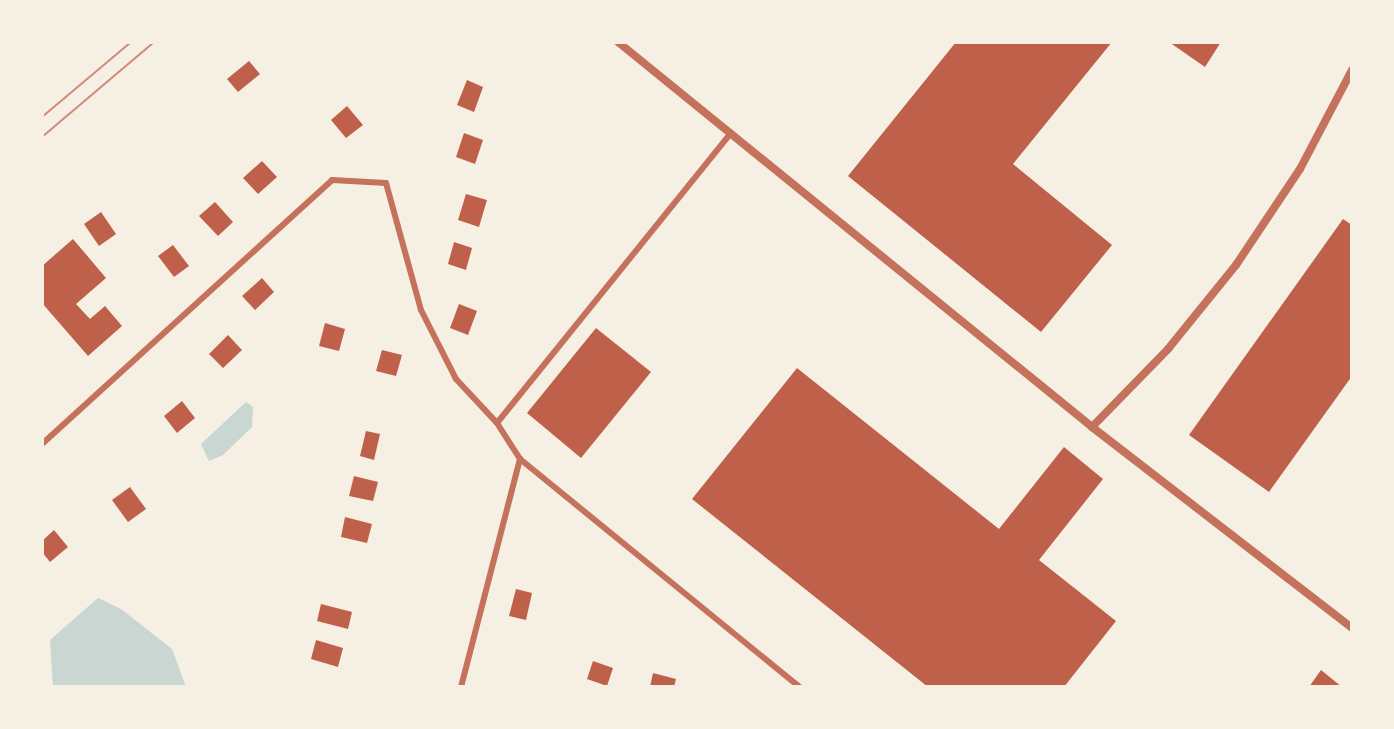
<!DOCTYPE html>
<style>
body{margin:0}
#map{position:relative;width:1394px;height:729px;overflow:hidden;background:#f6efe4;font-family:Barlow,sans-serif}
div>[style]{position:absolute}
[style*='--x']{left:calc(var(--x)*1px);top:calc(var(--y)*1px);width:calc(var(--w)*1px);rotate:calc(var(--a)*1deg)}
.water>*{inset:0;background:#c9d6d2}
.building>*{inset:0;background:#bf614a}
.service>*{height:6px;margin:-3px;padding:0 3px;transform-origin:3px;border-radius:3px;background:#c5725c}
.minor>*{height:8px;margin:-4px;padding:0 4px;transform-origin:4px;border-radius:4px;background:#c5725c}
.tram>*{height:2px;margin:-1px;padding:0 1px;transform-origin:1px;border-radius:1px;background:#cf8b77}
span{translate:-50% -50%;white-space:nowrap;text-align:center;line-height:1.15;-webkit-text-stroke:7px #f6efe4;paint-order:stroke}
.frame{position:absolute;inset:0;border:44px solid #f6efe4;pointer-events:none}
</style>
<div id="map">
<div class="water">
<div style="clip-path:polygon(246px 402px,253px 407px,252px 427px,223px 455px,209px 461px,201px 444px)"></div>
<div style="clip-path:polygon(98px 598px,121px 609px,172px 649px,186px 687px,53px 687px,50px 640px)"></div>
</div>
<div class="building">
<div style="clip-path:polygon(956px 42px,1112px 42px,1013px 164px,1112px 245px,1041px 332px,848px 176px)"></div>
<div style="clip-path:polygon(1169px 42px,1221px 42px,1205px 67px)"></div>
<div style="clip-path:polygon(249px 61px,260px 74px,238px 92px,227px 79px)"></div>
<div style="clip-path:polygon(467px 80px,483px 87px,474px 112px,457px 105px)"></div>
<div style="clip-path:polygon(347px 106px,363px 125px,346px 138px,331px 120px)"></div>
<div style="clip-path:polygon(464px 133px,483px 140px,475px 164px,456px 157px)"></div>
<div style="clip-path:polygon(262px 161px,277px 177px,258px 194px,243px 178px)"></div>
<div style="clip-path:polygon(466px 194px,487px 200px,479px 227px,458px 220px)"></div>
<div style="clip-path:polygon(215px 202px,233px 222px,218px 236px,199px 216px)"></div>
<div style="clip-path:polygon(101px 212px,116px 234px,99px 246px,84px 224px)"></div>
<div style="clip-path:polygon(1343px 219px,1352px 225px,1352px 376px,1269px 492px,1189px 435px)"></div>
<div style="clip-path:polygon(73px 239px,106px 278px,76px 304px,90px 319px,105px 306px,122px 326px,88px 356px,42px 303px,42px 266px)"></div>
<div style="clip-path:polygon(454px 242px,472px 248px,466px 270px,448px 264px)"></div>
<div style="clip-path:polygon(173px 245px,189px 266px,174px 277px,158px 256px)"></div>
<div style="clip-path:polygon(262px 278px,274px 292px,255px 310px,242px 296px)"></div>
<div style="clip-path:polygon(459px 304px,477px 311px,468px 335px,450px 328px)"></div>
<div style="clip-path:polygon(325px 323px,345px 329px,339px 351px,319px 346px)"></div>
<div style="clip-path:polygon(596px 328px,651px 372px,581px 458px,527px 413px)"></div>
<div style="clip-path:polygon(228px 335px,242px 350px,223px 368px,209px 354px)"></div>
<div style="clip-path:polygon(382px 350px,402px 355px,396px 376px,376px 371px)"></div>
<div style="clip-path:polygon(797px 368px,999px 529px,1064px 447px,1103px 479px,1039px 560px,1116px 621px,1064px 687px,928px 687px,692px 499px)"></div>
<div style="clip-path:polygon(182px 401px,195px 418px,177px 433px,164px 416px)"></div>
<div style="clip-path:polygon(366px 431px,380px 434px,374px 460px,360px 456px)"></div>
<div style="clip-path:polygon(354px 476px,378px 482px,373px 501px,349px 496px)"></div>
<div style="clip-path:polygon(130px 487px,146px 509px,128px 522px,112px 500px)"></div>
<div style="clip-path:polygon(345px 517px,372px 524px,367px 543px,341px 537px)"></div>
<div style="clip-path:polygon(54px 530px,68px 547px,50px 562px,42px 552px,42px 541px)"></div>
<div style="clip-path:polygon(516px 589px,532px 593px,526px 620px,509px 616px)"></div>
<div style="clip-path:polygon(321px 604px,352px 612px,348px 629px,317px 621px)"></div>
<div style="clip-path:polygon(316px 640px,343px 648px,338px 667px,311px 659px)"></div>
<div style="clip-path:polygon(593px 661px,613px 668px,607px 686px,587px 679px)"></div>
<div style="clip-path:polygon(1321px 670px,1342px 687px,1309px 687px)"></div>
<div style="clip-path:polygon(653px 673px,676px 679px,674px 687px,650px 687px)"></div>
</div>
<div class="service">
<div style="--x:497;--y:423;--w:373;--a:-51.1"></div>
<div style="--x:42;--y:444;--w:392;--a:-42.3"></div>
<div style="--x:332;--y:180;--w:54;--a:3.2"></div>
<div style="--x:386;--y:183;--w:132;--a:74.6"></div>
<div style="--x:421;--y:310;--w:77;--a:63.1"></div>
<div style="--x:456;--y:379;--w:60;--a:47"></div>
<div style="--x:497;--y:423;--w:43;--a:57.4"></div>
<div style="--x:520;--y:459;--w:361;--a:39.2"></div>
<div style="--x:461;--y:687;--w:236;--a:-75.5"></div>
</div>
<div class="minor">
<div style="--x:618;--y:42;--w:611;--a:39.08"></div>
<div style="--x:1092;--y:427;--w:329;--a:37.7"></div>
<div style="--x:1092;--y:427;--w:109;--a:-45.7"></div>
<div style="--x:1168;--y:349;--w:108;--a:-51"></div>
<div style="--x:1236;--y:265;--w:115;--a:-56.3"></div>
<div style="--x:1300;--y:169;--w:112;--a:-62.3"></div>
</div>
<div class="tram">
<div style="--x:42;--y:117;--w:116;--a:-40.1"></div>
<div style="--x:42;--y:137;--w:147;--a:-40.3"></div>
</div>
<div class="frame"></div>
</div>
